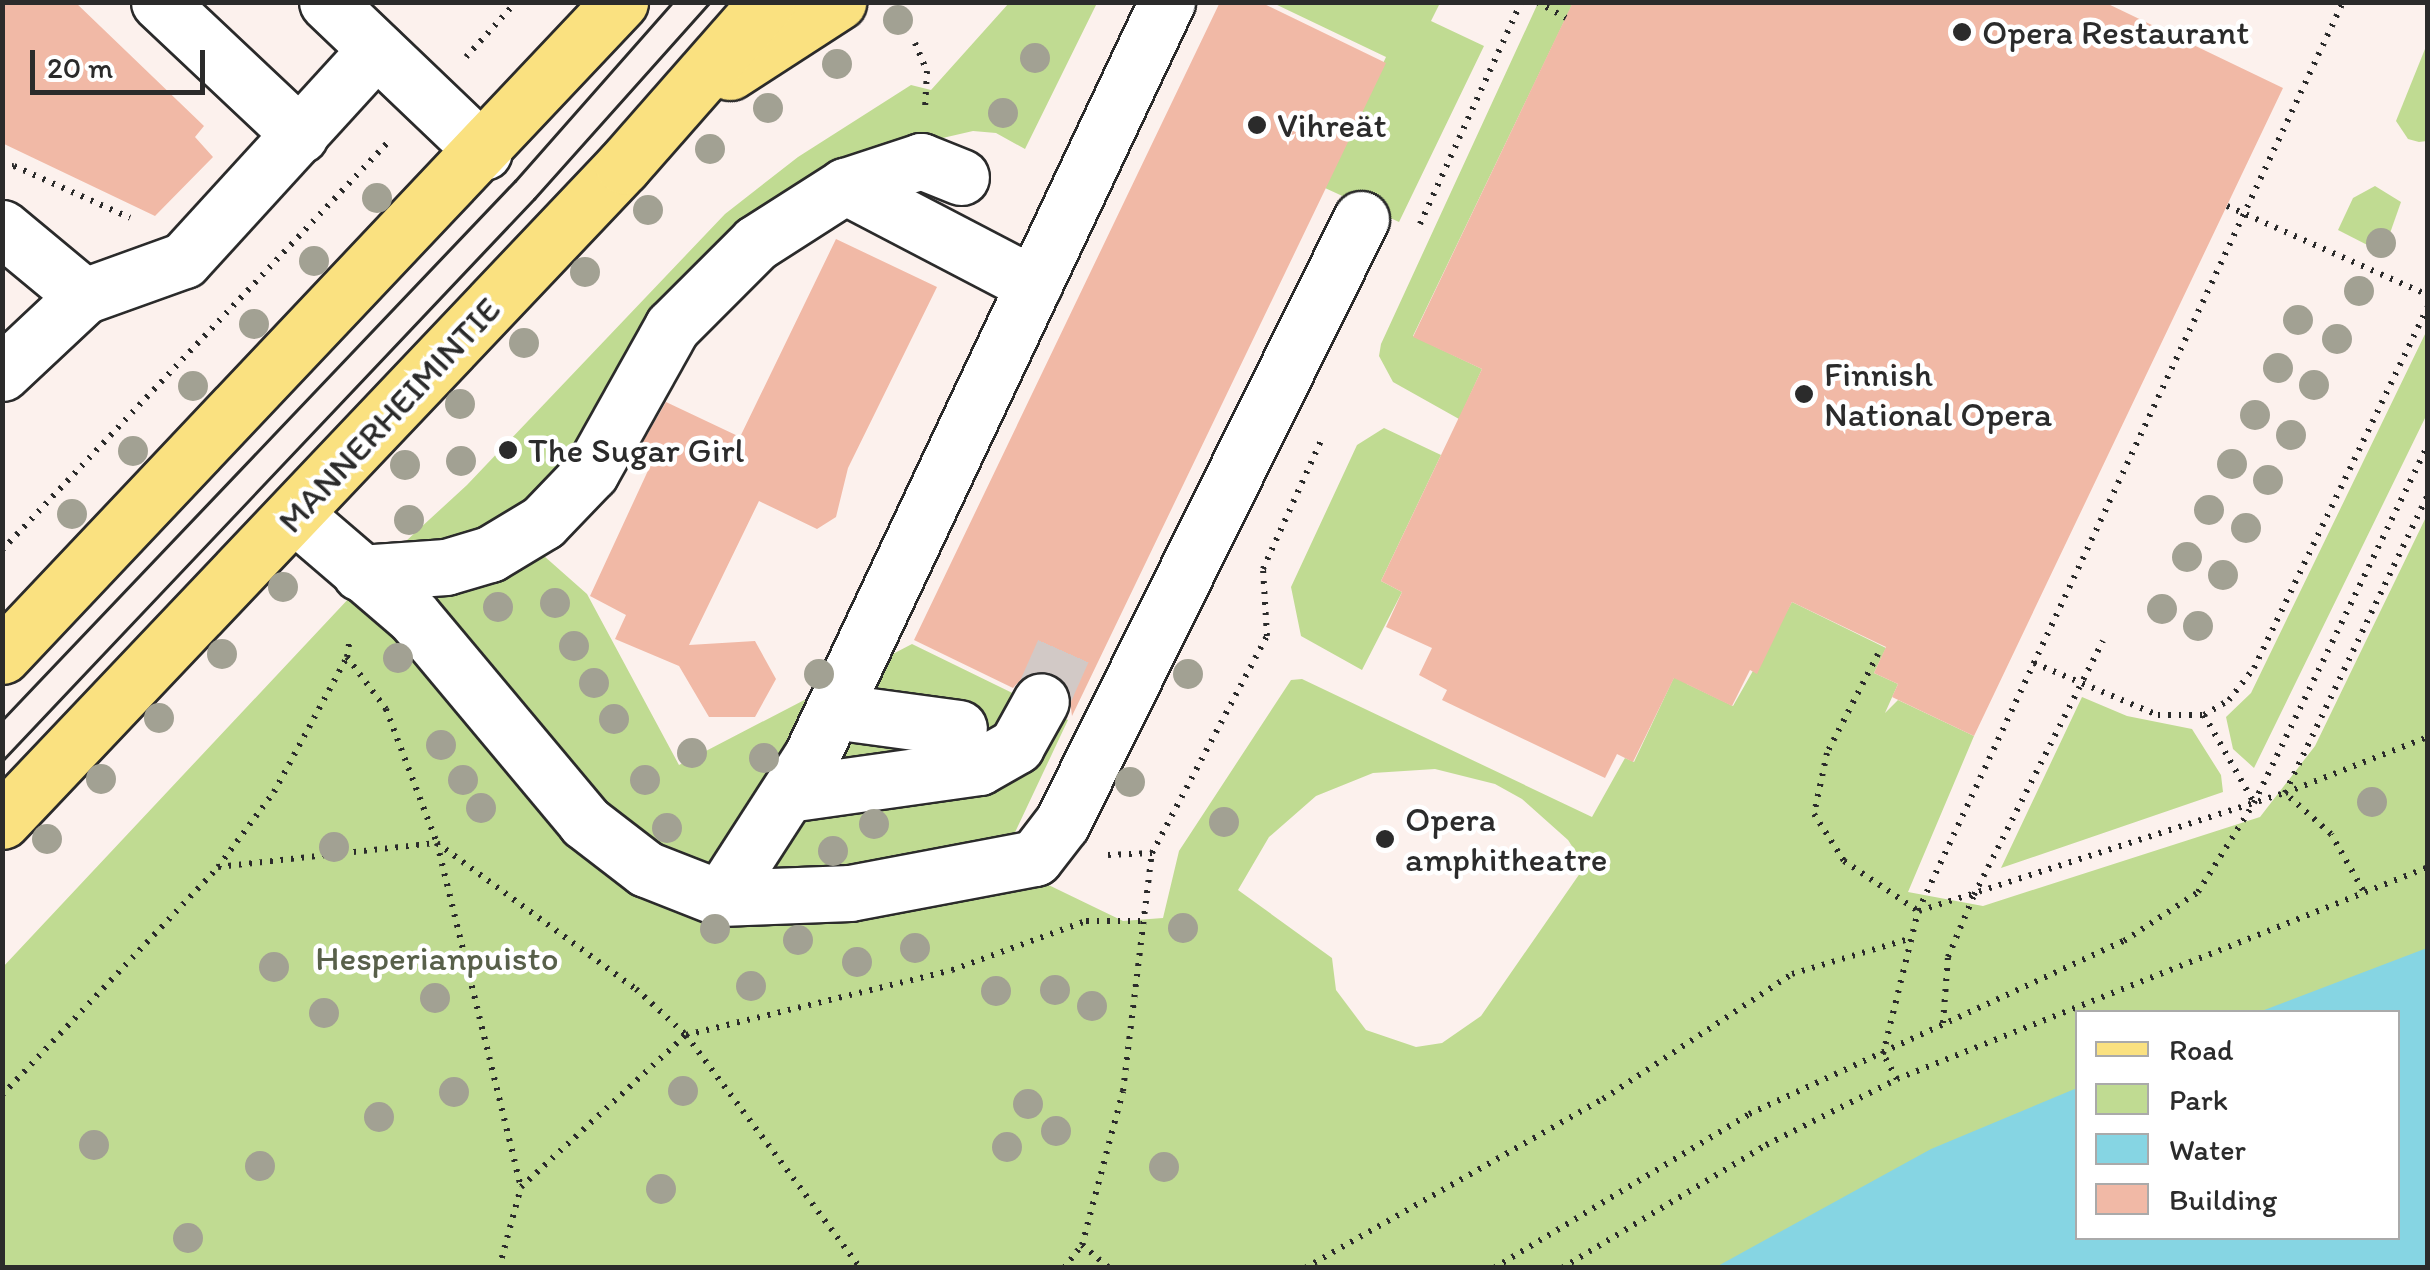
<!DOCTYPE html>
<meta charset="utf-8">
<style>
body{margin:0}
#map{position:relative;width:2430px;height:1270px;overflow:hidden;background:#fcf1ed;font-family:Itim,sans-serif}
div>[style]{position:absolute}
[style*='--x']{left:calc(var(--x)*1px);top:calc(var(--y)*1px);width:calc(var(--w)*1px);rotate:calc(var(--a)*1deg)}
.green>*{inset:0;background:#c0db92}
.water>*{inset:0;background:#86d5e3}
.building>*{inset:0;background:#f1b9a6}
.minor-tunnel>*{height:55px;margin-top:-27.5px;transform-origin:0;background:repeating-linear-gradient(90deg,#d2c9c6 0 55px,transparent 0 83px)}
.path>*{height:6px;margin-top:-3px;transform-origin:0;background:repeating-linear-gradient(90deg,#2b2b2b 0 2.5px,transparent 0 10.5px)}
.roads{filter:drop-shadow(2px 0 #2b2b2b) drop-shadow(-2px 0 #2b2b2b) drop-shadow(0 2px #2b2b2b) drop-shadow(0 -2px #2b2b2b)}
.minor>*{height:55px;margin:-27.5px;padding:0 27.5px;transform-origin:27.5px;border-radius:27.5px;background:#fff}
.major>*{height:55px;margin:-27.5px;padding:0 27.5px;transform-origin:27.5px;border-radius:27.5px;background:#fae180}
.tram>*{height:2.5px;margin:-1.25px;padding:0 1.25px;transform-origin:1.25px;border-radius:1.25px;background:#2b2b2b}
.trees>*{width:30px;height:30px;margin:-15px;border-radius:50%;background:#a2a193}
.dots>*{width:28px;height:28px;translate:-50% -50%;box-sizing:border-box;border:5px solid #fff;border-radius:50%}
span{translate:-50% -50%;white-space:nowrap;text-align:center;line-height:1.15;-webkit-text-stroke:9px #fff;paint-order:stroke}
.poi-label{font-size:35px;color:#2b2b2b}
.left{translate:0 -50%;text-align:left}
.street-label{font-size:35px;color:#2b2b2b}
.park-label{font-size:35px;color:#58604a}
.frame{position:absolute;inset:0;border:5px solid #2b2b2b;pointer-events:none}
.legend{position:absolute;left:2075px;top:1010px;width:325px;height:230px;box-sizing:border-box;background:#fff;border:2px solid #aaa;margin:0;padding:12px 18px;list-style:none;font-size:30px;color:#2b2b2b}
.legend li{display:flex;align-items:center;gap:20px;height:50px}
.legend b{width:50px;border:2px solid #aaa}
.scale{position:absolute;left:30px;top:50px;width:175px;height:45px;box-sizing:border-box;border:5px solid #2b2b2b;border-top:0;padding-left:12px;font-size:30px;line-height:35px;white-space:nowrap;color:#2b2b2b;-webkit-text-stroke:8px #fff;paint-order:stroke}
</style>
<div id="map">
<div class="green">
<div style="clip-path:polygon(evenodd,1009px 3px,1097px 3px,1025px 149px,996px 133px,973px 131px,873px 154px,509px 525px,587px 594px,679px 765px,912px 644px,1068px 720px,1001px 862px,1123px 921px,1163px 918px,1179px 851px,1291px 680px,1302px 679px,1592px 817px,1625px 758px,1634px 762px,1677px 671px,1687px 684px,1733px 706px,1792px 602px,1886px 648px,1874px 673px,1898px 684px,1885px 713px,1898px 700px,1974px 736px,1908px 892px,1983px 906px,2260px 817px,2315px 746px,2427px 515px,2427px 956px,2336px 1012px,2078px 1012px,2077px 1143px,1863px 1267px,3px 1267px,2px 968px,381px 564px,467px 485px,725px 214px,798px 157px,911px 85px,931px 90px,1009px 3px,1435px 769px,1495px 784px,1522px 799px,1568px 840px,1585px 866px,1481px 1016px,1442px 1043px,1416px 1047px,1366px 1030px,1336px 990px,1332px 958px,1238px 890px,1269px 837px,1316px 796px,1373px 773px,1435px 769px)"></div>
<div style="clip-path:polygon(1273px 3px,1440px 3px,1431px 21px,1484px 46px,1399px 222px,1325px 188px,1386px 57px)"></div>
<div style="clip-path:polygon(1538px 3px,1573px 3px,1413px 336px,1482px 369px,1459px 419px,1393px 382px,1379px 356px,1381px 344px)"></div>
<div style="clip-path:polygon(2427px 44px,2427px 141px,2419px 142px,2408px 139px,2396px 121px)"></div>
<div style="clip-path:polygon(2375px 186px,2401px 202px,2383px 253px,2338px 230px,2353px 198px)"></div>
<div style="clip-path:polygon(2427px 330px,2427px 414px,2254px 768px,2233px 749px,2226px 717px,2251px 693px)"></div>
<div style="clip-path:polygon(1384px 428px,1441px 455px,1381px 581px,1402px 592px,1362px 670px,1301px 636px,1291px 587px,1357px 445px)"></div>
<div style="clip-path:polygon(2082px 697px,2127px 716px,2192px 729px,2221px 775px,2223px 792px,2001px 868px)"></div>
</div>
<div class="water">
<div style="clip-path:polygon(2427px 948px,2427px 1267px,1716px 1267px,1931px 1149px,2077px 1088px,2078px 1238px,2398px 1238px,2398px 1012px,2259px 1012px)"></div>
</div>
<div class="building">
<div style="clip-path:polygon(2px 2px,75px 2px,204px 126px,195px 137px,213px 157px,155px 216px,2px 143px)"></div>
<div style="clip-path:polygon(1220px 2px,1260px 2px,1386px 63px,1072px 716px,1068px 686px,1055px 673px,1026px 674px,1013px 688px,914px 640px)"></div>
<div style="clip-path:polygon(1573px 2px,2104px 2px,2283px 88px,1974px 736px,1892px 697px,1898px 684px,1874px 673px,1886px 647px,1792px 602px,1757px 674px,1750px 670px,1732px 706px,1674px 678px,1633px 762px,1617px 754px,1605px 778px,1442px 700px,1447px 690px,1419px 675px,1432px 648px,1386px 627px,1402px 592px,1381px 581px,1482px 369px,1413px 337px)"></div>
<div style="clip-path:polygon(836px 239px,937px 287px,848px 468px,836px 517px,817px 529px,759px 501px,689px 645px,755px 641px,776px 679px,755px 717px,709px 717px,679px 666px,615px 639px,626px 615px,590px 596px,658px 449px,643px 442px,666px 402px,740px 437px)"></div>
</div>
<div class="minor-tunnel">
<div style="--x:1041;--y:701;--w:57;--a:-66.1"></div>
</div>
<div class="path">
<div style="--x:1537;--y:2;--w:33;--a:29"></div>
<div style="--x:915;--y:43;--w:30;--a:67"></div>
<div style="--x:927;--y:71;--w:38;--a:93"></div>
<div style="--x:466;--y:57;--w:74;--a:-47.7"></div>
<div style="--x:2;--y:167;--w:12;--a:-5"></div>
<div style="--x:14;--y:166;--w:127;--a:24.1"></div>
<div style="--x:2227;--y:206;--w:220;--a:23.9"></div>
<div style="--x:1420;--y:224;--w:244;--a:-65.5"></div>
<div style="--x:2;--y:550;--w:564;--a:-46.58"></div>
<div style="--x:1878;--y:654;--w:111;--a:117.3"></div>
<div style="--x:1827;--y:753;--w:62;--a:102"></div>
<div style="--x:1814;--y:814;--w:56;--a:57.4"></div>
<div style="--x:1844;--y:861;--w:89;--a:34"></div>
<div style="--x:347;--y:657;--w:65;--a:53.1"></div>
<div style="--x:386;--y:709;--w:143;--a:69.2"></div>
<div style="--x:437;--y:843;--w:354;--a:76.3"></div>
<div style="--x:2034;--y:663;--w:134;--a:22.8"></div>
<div style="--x:2158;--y:715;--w:46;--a:0"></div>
<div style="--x:2204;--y:715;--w:29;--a:-31"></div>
<div style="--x:2229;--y:700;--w:41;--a:-52"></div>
<div style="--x:2254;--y:668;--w:401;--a:-64.3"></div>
<div style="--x:2204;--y:715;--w:99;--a:60.3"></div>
<div style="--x:1108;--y:855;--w:44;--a:-2.6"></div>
<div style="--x:218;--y:867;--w:220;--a:-6.3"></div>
<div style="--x:437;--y:843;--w:247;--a:36.3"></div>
<div style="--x:636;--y:989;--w:68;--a:42.6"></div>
<div style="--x:686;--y:1035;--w:291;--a:53.2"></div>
<div style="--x:2363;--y:890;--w:64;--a:-119.7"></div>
<div style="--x:2331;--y:834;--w:62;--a:-138.3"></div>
<div style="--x:2285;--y:793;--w:331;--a:-64.4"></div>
<div style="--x:1919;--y:911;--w:385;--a:-17.9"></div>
<div style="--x:2285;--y:793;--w:154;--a:-21.4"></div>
<div style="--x:1943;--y:1023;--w:66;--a:-85.7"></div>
<div style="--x:1948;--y:957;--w:67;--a:-67.2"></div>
<div style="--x:1974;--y:895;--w:285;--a:-63.1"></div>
<div style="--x:1897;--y:1079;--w:29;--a:-119"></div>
<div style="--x:1883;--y:1054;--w:147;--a:-76.2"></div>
<div style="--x:1918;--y:911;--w:1003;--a:-64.94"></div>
<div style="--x:2;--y:1095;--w:314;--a:-46.5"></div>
<div style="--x:218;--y:867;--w:94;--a:-53.3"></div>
<div style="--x:274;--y:792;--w:153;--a:-61.6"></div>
<div style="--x:347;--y:657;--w:18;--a:-81"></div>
<div style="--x:1082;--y:1245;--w:35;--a:40"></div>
<div style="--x:499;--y:1268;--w:84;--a:-74.8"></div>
<div style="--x:521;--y:1187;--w:224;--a:-42.7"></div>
<div style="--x:686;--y:1035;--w:274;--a:-13.7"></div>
<div style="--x:952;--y:970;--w:143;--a:-20.1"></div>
<div style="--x:1086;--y:921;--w:54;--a:0"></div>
<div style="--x:1064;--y:1268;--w:29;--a:-52"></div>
<div style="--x:1082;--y:1245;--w:159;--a:-75.1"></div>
<div style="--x:1123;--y:1091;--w:240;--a:-83.1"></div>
<div style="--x:1152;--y:853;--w:246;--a:-62.1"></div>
<div style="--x:1267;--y:636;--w:67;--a:-93.4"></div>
<div style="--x:1263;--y:569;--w:146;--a:-65.7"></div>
<div style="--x:1305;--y:1268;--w:343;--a:-29.6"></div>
<div style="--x:1603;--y:1099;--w:227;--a:-33.5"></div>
<div style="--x:1792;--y:974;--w:122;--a:-16.7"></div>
<div style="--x:1494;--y:1268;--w:298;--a:-31.1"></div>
<div style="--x:1749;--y:1114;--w:413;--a:-24.8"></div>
<div style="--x:2124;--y:941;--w:89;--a:-33.5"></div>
<div style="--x:2198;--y:892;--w:105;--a:-57.8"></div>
<div style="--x:2254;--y:803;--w:399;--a:-64.1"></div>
<div style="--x:1562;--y:1268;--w:238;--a:-31.1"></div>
<div style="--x:1766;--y:1145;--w:147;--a:-26.7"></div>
<div style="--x:1897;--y:1079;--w:572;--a:-21.76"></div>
</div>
<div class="roads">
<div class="minor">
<div style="--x:159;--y:2;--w:194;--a:43.3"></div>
<div style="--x:327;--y:2;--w:217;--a:43.7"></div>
<div style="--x:845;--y:186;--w:213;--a:27.6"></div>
<div style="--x:2;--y:228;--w:107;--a:39.7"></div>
<div style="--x:2;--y:373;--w:112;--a:-43.2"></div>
<div style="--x:84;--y:296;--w:106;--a:-19.8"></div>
<div style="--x:184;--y:260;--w:285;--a:-47.6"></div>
<div style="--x:295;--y:515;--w:155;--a:40.6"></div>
<div style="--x:413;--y:616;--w:268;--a:50.1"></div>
<div style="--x:585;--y:822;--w:77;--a:37.6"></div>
<div style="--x:646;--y:869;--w:79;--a:21.4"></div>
<div style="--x:720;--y:898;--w:130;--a:-2.2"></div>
<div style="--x:850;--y:893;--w:188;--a:-10.7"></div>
<div style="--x:1035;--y:858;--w:44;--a:-52.4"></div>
<div style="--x:1062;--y:823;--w:674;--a:-63.66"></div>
<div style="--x:360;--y:573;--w:86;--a:-4"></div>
<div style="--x:446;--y:567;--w:46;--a:-16.5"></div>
<div style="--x:490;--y:554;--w:62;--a:-31.1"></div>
<div style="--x:543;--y:522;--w:69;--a:-46.2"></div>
<div style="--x:591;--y:472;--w:166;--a:-60.8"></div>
<div style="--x:672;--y:327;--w:119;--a:-45"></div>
<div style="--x:756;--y:243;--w:106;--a:-32.6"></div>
<div style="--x:845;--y:186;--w:80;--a:-18.2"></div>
<div style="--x:921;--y:161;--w:43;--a:21.8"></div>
<div style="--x:833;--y:711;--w:127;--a:7.7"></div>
<div style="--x:788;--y:794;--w:193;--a:-8"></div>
<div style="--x:979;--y:767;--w:43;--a:-29.6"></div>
<div style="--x:1016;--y:746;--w:51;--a:-60.9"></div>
<div style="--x:720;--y:898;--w:168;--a:-57.2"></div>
<div style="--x:811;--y:757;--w:835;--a:-64.76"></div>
</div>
<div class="major">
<div style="--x:730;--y:72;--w:129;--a:-32.9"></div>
<div style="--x:2;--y:656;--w:900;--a:-46.62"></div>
<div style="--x:2;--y:821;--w:903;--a:-46.53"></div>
<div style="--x:623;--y:166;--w:218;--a:-48.7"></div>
</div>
</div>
<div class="tram">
<div style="--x:2;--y:720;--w:744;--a:-46.42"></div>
<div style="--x:515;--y:181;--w:239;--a:-48.6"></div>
<div style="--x:2;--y:761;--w:774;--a:-46.57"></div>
<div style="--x:534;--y:199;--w:264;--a:-48.2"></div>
</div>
<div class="trees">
<div style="left:898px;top:20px"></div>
<div style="left:1035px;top:58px"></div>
<div style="left:837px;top:64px"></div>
<div style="left:768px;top:108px"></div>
<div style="left:1003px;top:113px"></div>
<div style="left:710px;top:149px"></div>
<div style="left:377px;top:198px"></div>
<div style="left:648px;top:210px"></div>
<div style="left:2381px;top:243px"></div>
<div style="left:314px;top:261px"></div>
<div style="left:585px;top:272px"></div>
<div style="left:2359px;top:291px"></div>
<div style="left:2298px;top:320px"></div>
<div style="left:254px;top:324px"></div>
<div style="left:2337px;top:339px"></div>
<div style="left:524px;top:343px"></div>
<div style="left:2278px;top:368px"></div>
<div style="left:2314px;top:385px"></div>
<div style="left:193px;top:386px"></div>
<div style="left:460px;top:404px"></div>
<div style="left:2255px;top:415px"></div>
<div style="left:2291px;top:435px"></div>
<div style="left:133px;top:451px"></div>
<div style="left:461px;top:461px"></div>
<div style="left:2232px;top:464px"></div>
<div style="left:405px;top:465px"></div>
<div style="left:2268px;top:480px"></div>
<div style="left:2209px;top:510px"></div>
<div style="left:72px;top:514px"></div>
<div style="left:409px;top:520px"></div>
<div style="left:2246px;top:528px"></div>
<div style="left:2187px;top:557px"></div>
<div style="left:2223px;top:575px"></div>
<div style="left:283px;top:587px"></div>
<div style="left:555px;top:603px"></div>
<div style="left:498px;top:607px"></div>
<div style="left:2162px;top:609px"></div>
<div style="left:2198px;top:626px"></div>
<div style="left:574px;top:646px"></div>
<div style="left:222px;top:654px"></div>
<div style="left:398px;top:658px"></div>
<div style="left:819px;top:674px"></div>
<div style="left:1188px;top:674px"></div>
<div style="left:594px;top:683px"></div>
<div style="left:159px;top:718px"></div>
<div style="left:614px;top:719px"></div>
<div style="left:441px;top:745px"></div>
<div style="left:692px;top:753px"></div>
<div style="left:764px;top:758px"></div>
<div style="left:101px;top:779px"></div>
<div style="left:463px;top:780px"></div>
<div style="left:645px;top:780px"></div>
<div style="left:1130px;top:782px"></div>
<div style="left:2372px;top:802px"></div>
<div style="left:481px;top:808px"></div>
<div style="left:1224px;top:822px"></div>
<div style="left:874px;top:824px"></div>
<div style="left:667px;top:828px"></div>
<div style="left:47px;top:839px"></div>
<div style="left:334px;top:847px"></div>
<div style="left:833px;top:851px"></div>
<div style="left:1183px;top:928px"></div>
<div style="left:715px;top:929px"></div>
<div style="left:798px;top:940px"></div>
<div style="left:915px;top:948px"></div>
<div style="left:857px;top:962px"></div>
<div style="left:274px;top:967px"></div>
<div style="left:751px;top:986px"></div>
<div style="left:1055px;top:990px"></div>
<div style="left:996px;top:991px"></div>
<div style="left:435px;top:998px"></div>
<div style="left:1092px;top:1006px"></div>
<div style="left:324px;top:1013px"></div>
<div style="left:683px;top:1091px"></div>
<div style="left:454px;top:1092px"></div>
<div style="left:1028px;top:1104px"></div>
<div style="left:379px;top:1117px"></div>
<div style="left:1056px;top:1131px"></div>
<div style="left:94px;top:1145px"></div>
<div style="left:1007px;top:1147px"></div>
<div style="left:260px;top:1166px"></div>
<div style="left:1164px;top:1167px"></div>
<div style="left:661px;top:1189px"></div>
<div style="left:188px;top:1238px"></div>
</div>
<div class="dots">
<div style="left:1962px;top:32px;background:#2b2b2b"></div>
<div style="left:1257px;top:125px;background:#2b2b2b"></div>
<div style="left:1804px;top:394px;background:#2b2b2b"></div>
<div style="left:508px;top:450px;background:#2b2b2b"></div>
<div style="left:1385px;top:839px;background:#2b2b2b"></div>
</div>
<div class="poi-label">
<span class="left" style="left:1982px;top:32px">Opera Restaurant</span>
<span class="left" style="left:1277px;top:125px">Vihreät</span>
<span class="left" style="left:1824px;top:394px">Finnish<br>National Opera</span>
<span class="left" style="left:528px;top:450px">The Sugar Girl</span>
<span class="left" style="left:1405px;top:839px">Opera<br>amphitheatre</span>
</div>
<div class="street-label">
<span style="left:389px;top:415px;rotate:-47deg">MANNERHEIMINTIE</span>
</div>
<div class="park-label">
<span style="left:437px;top:958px">Hesperianpuisto</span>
</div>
<div class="frame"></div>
<ul class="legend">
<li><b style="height:12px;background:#fae180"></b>Road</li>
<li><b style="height:28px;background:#c0db92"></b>Park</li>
<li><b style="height:28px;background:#86d5e3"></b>Water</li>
<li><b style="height:28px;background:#f1b9a6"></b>Building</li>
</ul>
<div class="scale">20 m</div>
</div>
